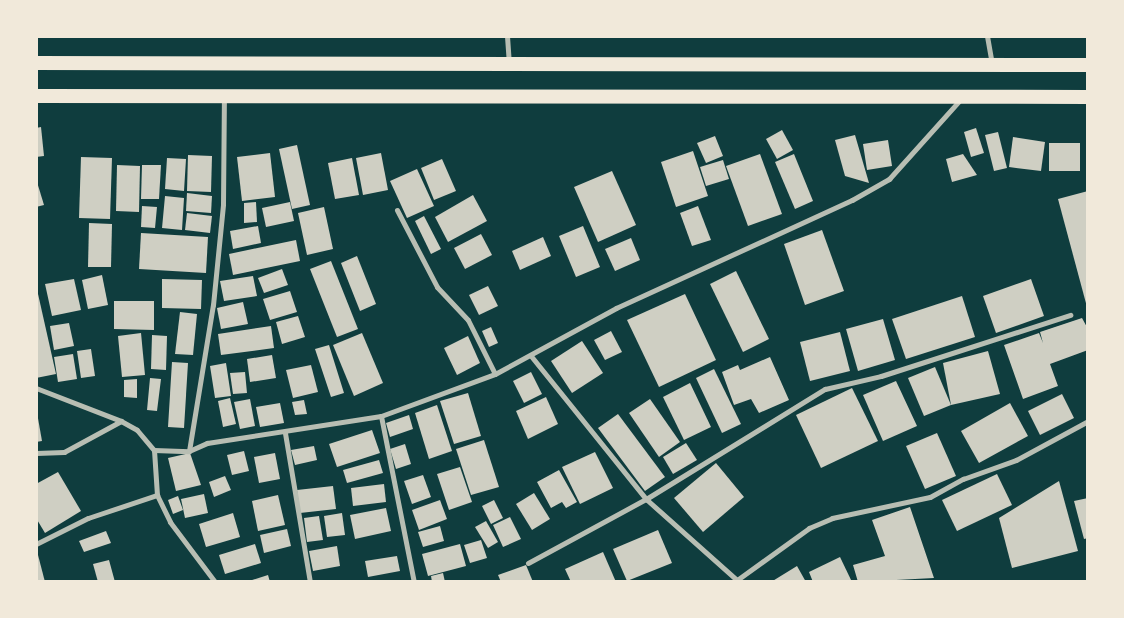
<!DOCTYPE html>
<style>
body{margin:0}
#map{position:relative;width:1124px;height:618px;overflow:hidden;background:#0f3d3e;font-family:Rubik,sans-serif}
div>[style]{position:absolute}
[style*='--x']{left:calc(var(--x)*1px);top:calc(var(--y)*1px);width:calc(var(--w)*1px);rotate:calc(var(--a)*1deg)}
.building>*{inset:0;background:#cfcfc3}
.minor>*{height:5px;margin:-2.5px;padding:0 2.5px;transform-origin:2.5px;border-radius:2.5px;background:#b8beb3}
.trunk>*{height:14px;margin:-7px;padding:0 7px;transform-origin:7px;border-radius:7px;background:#f1e9da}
span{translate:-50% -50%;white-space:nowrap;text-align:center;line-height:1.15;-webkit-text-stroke:4.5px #f1e9da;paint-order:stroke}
.frame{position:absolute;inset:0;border:38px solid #f1e9da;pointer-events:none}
</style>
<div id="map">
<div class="building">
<div style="clip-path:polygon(41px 127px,44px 156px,36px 157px,36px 128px)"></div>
<div style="clip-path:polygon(976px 128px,984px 153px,971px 157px,964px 132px)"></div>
<div style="clip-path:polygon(782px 130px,793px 150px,777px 159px,766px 139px)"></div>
<div style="clip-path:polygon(998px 132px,1007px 168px,994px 171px,985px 135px)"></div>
<div style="clip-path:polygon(855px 135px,869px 183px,845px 176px,835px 140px)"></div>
<div style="clip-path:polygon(715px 136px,723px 156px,706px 163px,697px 143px)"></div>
<div style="clip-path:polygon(1013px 137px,1045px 142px,1041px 171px,1009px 167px)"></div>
<div style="clip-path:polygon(888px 140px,892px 166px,867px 170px,863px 144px)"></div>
<div style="clip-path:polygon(1049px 143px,1080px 143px,1080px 171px,1049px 171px)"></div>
<div style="clip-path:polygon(297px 145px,310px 205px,292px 209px,279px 149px)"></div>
<div style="clip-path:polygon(693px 151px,708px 196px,676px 207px,661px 162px)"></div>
<div style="clip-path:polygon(270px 153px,275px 197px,242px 201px,237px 157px)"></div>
<div style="clip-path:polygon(381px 153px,388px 190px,363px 195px,356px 158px)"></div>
<div style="clip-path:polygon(760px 154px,782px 214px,748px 226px,726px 166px)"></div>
<div style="clip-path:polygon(794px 154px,813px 201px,795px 209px,775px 162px)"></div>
<div style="clip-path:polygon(963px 154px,977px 175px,952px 182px,946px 159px)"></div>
<div style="clip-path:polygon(188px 155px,212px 156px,211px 192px,187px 191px)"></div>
<div style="clip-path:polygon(81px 157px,112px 158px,110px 219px,79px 218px)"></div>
<div style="clip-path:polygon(167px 158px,186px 159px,184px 191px,165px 189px)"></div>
<div style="clip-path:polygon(352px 158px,359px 195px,335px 199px,328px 163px)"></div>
<div style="clip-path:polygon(442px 159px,456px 191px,434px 200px,421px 168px)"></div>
<div style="clip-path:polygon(723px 160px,729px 179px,706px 186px,700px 167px)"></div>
<div style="clip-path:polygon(117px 165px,140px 166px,139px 212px,116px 211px)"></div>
<div style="clip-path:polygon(142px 165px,161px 165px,159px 199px,141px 199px)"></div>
<div style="clip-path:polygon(417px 169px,434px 206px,407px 218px,390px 181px)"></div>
<div style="clip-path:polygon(612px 171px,636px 225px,598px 242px,574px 187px)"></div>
<div style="clip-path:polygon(37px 182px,44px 205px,36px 207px,36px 183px)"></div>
<div style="clip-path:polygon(1088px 191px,1088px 307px,1087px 307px,1058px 199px)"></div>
<div style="clip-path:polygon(187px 193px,212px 196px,211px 213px,186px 211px)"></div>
<div style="clip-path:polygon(473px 195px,487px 221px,448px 242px,435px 217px)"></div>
<div style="clip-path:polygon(165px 196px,184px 198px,182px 230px,162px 228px)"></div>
<div style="clip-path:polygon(256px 202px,257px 222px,244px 223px,244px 203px)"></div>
<div style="clip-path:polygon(290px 202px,294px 221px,266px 227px,262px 208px)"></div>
<div style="clip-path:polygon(142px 206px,157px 207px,155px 228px,141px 227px)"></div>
<div style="clip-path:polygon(698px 206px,711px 240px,692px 246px,680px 213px)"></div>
<div style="clip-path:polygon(324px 207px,333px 249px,307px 255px,298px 213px)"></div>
<div style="clip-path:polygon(187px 213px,212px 216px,210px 233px,185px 230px)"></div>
<div style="clip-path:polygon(424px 216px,441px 249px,431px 254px,415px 221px)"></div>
<div style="clip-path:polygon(89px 223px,112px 224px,111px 267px,88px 267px)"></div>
<div style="clip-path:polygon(258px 226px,261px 243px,233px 249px,230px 231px)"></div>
<div style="clip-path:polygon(583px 226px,600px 267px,576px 277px,559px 236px)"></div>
<div style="clip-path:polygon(822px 230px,844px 291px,805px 305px,784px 244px)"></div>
<div style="clip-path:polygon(141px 233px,208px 237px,206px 273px,139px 269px)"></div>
<div style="clip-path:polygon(481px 234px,492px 255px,465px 269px,454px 248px)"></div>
<div style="clip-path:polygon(543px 237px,551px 256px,520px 270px,512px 251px)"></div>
<div style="clip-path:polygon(631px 238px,640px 260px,615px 271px,605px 249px)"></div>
<div style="clip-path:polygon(296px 240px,300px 261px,233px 275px,229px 254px)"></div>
<div style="clip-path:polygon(357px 256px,376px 304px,360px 311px,341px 263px)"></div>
<div style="clip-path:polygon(331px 261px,358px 329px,337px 337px,310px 269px)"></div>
<div style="clip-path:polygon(282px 269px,288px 285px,264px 293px,258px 278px)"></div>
<div style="clip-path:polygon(736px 271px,769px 339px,743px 352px,710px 284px)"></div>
<div style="clip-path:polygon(102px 275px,108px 305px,88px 309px,82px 280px)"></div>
<div style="clip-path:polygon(253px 276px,257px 296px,224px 301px,220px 281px)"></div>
<div style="clip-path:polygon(74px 279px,81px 310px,52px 316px,45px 284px)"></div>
<div style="clip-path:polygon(162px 279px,202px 280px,201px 309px,162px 308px)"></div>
<div style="clip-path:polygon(1031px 279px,1044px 316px,996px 333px,983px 296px)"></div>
<div style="clip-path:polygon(36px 285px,56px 374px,36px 378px)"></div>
<div style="clip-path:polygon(488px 286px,498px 306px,479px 315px,469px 295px)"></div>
<div style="clip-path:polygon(290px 291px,297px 312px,270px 320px,263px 299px)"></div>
<div style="clip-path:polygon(685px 294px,716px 360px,659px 387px,627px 320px)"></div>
<div style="clip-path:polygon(962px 296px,975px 337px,906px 359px,892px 319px)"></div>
<div style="clip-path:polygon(114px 301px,154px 301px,154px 330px,114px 329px)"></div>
<div style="clip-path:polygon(243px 302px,248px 324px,221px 329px,217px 308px)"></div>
<div style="clip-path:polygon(180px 312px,197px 314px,193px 355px,175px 354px)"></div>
<div style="clip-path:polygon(298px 316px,305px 337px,282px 344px,276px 322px)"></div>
<div style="clip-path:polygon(1082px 318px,1088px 329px,1088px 350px,1050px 364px,1058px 386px,1023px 399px,1004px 345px,1039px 333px,1043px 343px,1040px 332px)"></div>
<div style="clip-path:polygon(883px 319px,895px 360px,858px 371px,846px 329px)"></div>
<div style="clip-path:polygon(69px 323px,74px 346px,54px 350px,50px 326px)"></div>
<div style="clip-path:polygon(271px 326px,274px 348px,221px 355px,218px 334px)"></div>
<div style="clip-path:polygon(491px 327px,498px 343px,489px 347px,482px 331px)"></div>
<div style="clip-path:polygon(611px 331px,622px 352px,605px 360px,594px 340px)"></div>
<div style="clip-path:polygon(840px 332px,850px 371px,810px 381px,800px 342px)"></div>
<div style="clip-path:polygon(141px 333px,145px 375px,122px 377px,118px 336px)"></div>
<div style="clip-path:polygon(362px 333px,383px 383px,354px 396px,333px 345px)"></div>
<div style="clip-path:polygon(152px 335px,167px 336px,166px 370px,151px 369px)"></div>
<div style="clip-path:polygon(468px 336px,480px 363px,457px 375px,444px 348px)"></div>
<div style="clip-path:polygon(582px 341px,603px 373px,572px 393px,551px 361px)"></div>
<div style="clip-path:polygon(329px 345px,344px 393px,331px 397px,315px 349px)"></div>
<div style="clip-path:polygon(91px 349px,95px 376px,81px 378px,77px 351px)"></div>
<div style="clip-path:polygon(988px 351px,1000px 394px,951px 405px,943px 363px)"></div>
<div style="clip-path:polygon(73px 354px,77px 379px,58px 382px,54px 357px)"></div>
<div style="clip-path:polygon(272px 355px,276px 378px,250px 382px,247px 359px)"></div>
<div style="clip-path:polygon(770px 357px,789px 400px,759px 413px,751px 399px,734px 405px,722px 372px,738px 365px,740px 370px)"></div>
<div style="clip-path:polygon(172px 362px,188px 363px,184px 428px,168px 427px)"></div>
<div style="clip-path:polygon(226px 363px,231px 396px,215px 398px,210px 366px)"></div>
<div style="clip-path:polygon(311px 365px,318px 392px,293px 398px,286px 370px)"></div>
<div style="clip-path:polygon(935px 367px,951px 405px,924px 416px,908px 378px)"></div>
<div style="clip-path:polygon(714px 369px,741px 424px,722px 433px,696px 378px)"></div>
<div style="clip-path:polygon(245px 372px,247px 393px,233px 394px,230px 373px)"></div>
<div style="clip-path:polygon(531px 372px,542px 394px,524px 403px,513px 381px)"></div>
<div style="clip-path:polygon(150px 378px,161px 379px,157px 411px,147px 410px)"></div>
<div style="clip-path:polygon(137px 379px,137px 398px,124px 397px,124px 380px)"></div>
<div style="clip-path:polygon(896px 381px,917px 426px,883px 441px,863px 395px)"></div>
<div style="clip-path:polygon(690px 383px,711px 427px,684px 440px,663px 397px)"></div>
<div style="clip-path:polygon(852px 388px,878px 441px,821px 468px,796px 415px)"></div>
<div style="clip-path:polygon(468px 393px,481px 436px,454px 444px,440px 401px)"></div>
<div style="clip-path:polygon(1062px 394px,1074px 418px,1040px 435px,1028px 411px)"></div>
<div style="clip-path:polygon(546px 397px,558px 424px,528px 439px,516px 411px)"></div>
<div style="clip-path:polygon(230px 398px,236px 424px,223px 427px,218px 401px)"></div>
<div style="clip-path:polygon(250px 399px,255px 426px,240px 429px,234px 402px)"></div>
<div style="clip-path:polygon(650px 399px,680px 442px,659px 457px,629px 413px)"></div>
<div style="clip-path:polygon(304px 400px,307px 414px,295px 415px,292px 402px)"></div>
<div style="clip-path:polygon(280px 403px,284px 423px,260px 427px,256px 407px)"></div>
<div style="clip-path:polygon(1010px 403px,1028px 436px,979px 463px,961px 431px)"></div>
<div style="clip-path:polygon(437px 405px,452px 451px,429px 459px,415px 413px)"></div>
<div style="clip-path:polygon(36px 407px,42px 441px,36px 442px)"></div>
<div style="clip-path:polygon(618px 414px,665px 477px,645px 491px,598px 428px)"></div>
<div style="clip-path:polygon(409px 415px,413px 429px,390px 437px,386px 423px)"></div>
<div style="clip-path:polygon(372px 430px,380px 453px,337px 467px,329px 444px)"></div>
<div style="clip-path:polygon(937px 433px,956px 476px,925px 489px,906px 446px)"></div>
<div style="clip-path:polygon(484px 440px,499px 487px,471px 495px,456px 449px)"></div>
<div style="clip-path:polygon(686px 443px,697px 460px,673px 474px,663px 457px)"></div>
<div style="clip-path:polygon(405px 444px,411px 464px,396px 469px,390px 449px)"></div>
<div style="clip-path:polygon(314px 446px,317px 460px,295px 465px,291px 450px)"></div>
<div style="clip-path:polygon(244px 451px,249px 471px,232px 475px,227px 455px)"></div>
<div style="clip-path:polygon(595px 452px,613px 488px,580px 504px,562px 467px)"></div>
<div style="clip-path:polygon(190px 453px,201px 485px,176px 491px,168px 458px)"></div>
<div style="clip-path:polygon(275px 453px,280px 479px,259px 483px,254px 457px)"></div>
<div style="clip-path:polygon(379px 460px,383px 473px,347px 483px,343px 470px)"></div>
<div style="clip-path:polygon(716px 463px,744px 497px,703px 532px,674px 498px)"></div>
<div style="clip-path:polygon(460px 467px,472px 502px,449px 510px,437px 474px)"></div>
<div style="clip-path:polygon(559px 470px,577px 502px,566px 508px,562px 502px,551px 508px,537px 482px)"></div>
<div style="clip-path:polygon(58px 472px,81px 511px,45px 533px,36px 518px,36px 484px)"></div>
<div style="clip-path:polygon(997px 474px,1012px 505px,957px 531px,942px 500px)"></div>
<div style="clip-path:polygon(423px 475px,431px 497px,412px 504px,404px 481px)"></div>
<div style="clip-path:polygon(225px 476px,231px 490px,214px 497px,209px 482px)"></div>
<div style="clip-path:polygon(1059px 481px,1078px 551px,1012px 568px,999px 518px)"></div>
<div style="clip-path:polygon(384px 484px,386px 502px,353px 506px,351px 488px)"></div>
<div style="clip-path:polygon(333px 486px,336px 509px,300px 513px,297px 490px)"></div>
<div style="clip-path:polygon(534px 493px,550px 519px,532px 530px,516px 504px)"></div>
<div style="clip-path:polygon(204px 494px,208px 513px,185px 518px,181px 499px)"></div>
<div style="clip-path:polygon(278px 495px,285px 525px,258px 531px,252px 501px)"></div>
<div style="clip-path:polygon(178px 496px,183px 510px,173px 514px,168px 500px)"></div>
<div style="clip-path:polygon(1088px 498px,1088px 538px,1084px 539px,1074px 501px)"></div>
<div style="clip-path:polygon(440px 500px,447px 519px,419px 530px,412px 510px)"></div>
<div style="clip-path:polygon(494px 500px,503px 518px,491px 524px,482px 506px)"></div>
<div style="clip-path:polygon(910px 507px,934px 578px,858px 582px,853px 565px,885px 556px,872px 520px)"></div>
<div style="clip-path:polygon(386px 508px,391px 531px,355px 539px,350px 515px)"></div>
<div style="clip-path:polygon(233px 513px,240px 537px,206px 547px,199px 524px)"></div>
<div style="clip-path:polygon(342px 513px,345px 535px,327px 537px,324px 516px)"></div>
<div style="clip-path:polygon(319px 516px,323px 540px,307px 542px,304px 518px)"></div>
<div style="clip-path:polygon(510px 517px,521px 539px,503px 547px,493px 525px)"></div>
<div style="clip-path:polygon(486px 521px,498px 542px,488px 548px,475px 527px)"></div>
<div style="clip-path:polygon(440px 526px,444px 541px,423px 547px,418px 532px)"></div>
<div style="clip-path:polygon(287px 529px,291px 546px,264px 553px,260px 535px)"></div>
<div style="clip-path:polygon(658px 530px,672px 563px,627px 581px,613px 549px)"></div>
<div style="clip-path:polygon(106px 531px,111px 543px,84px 552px,79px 541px)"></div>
<div style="clip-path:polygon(481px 540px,487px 558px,470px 563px,464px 545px)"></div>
<div style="clip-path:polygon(255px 544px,261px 563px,225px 574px,219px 555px)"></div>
<div style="clip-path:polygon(460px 544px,466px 566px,428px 576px,422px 554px)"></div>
<div style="clip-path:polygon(337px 546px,340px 566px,313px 571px,309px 551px)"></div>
<div style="clip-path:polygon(603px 552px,616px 582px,571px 582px,565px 569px)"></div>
<div style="clip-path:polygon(36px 555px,38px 555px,45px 582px,36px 582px)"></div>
<div style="clip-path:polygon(397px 556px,400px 571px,368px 577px,365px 561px)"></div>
<div style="clip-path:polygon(840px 557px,852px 582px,813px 582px,809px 572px)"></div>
<div style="clip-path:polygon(109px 560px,115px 582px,98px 582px,93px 564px)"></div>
<div style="clip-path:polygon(526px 565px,533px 582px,501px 582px,498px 575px)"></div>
<div style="clip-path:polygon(797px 566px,806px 582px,771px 582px)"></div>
<div style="clip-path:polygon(443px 573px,445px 582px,432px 582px,431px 576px)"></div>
<div style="clip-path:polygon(268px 575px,270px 582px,249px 582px,249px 581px)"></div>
</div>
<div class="minor">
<div style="--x:507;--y:36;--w:27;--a:86"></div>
<div style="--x:987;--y:36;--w:27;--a:80"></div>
<div style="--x:397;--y:210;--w:87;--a:62.5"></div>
<div style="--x:437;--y:287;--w:45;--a:46.8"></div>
<div style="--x:468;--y:320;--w:60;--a:63.4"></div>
<div style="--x:531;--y:356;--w:184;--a:51.2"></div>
<div style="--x:646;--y:499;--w:123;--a:41.7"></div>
<div style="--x:36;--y:388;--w:91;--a:21.2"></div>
<div style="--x:121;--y:421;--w:18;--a:29"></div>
<div style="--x:137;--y:430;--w:26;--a:50"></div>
<div style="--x:154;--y:450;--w:35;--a:2"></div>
<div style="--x:189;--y:451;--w:20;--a:-24"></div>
<div style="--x:207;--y:443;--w:176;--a:-8.8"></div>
<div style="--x:381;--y:416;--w:121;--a:-20.2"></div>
<div style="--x:495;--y:374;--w:138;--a:-28.6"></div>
<div style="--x:616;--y:308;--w:260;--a:-24.6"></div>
<div style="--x:852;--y:200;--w:43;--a:-29.6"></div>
<div style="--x:889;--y:179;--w:106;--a:-48.1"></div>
<div style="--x:381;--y:416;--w:169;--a:78.8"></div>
<div style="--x:285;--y:433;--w:151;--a:80.5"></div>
<div style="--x:154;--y:450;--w:45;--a:86.2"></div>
<div style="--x:157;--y:495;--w:30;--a:64"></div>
<div style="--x:170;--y:522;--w:75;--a:53.1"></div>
<div style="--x:189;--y:451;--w:148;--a:-80.7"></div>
<div style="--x:213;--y:305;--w:101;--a:-84.3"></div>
<div style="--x:223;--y:204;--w:106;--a:-89.5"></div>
<div style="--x:36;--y:453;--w:28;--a:-2"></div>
<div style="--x:64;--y:452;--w:65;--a:-28.5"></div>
<div style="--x:36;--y:544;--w:58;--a:-26.6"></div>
<div style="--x:88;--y:518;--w:73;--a:-18.4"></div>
<div style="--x:528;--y:563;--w:134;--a:-28.5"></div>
<div style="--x:646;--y:499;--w:210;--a:-31.6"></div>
<div style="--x:825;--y:389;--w:57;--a:-13.1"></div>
<div style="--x:881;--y:376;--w:199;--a:-17.9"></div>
<div style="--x:737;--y:580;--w:89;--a:-35.8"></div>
<div style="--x:809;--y:528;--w:25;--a:-23"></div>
<div style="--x:832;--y:518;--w:100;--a:-12.1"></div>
<div style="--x:930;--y:497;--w:38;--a:-29"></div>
<div style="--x:963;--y:479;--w:56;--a:-19.7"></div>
<div style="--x:1016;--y:460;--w:82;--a:-28.4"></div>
</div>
<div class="trunk">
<div style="--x:36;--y:63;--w:1052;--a:0.11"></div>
<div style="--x:36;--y:96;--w:1052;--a:0.05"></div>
</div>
<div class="frame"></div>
</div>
